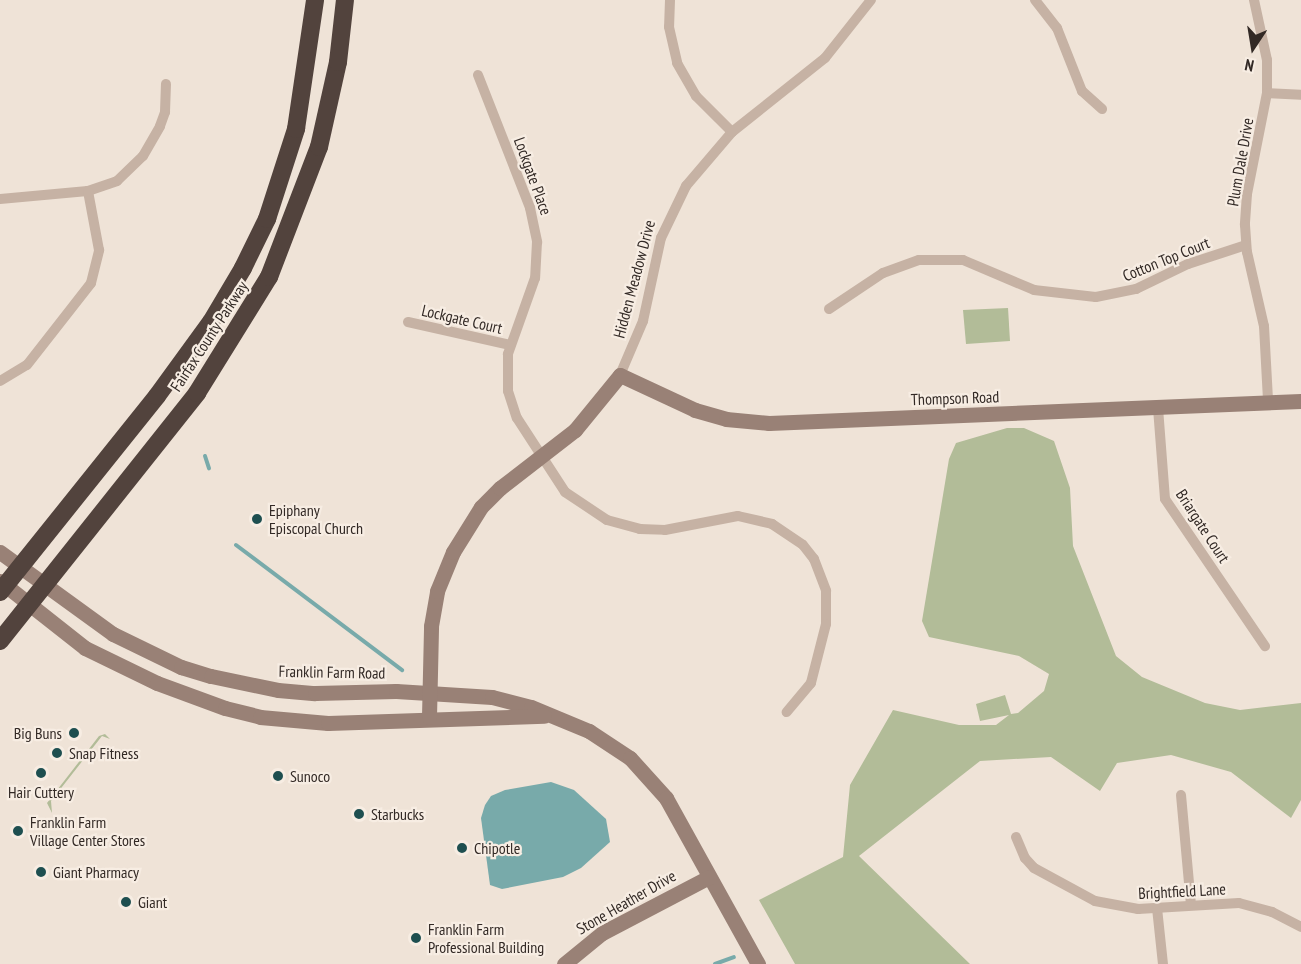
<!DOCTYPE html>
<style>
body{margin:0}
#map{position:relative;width:1301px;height:964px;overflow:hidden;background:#efe3d7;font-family:"PT Sans Narrow",sans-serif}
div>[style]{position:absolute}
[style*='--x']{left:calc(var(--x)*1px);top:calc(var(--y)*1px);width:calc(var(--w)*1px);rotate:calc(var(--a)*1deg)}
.green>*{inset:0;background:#b2bc98}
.water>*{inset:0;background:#78aaaa}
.stream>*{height:4px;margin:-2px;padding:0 2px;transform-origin:2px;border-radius:2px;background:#78aaaa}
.street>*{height:10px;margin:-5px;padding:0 5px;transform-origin:5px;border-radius:5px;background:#c6b2a4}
.secondary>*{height:15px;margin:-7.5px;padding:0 7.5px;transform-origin:7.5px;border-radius:7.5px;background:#998176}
.highway>*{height:18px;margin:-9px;padding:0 9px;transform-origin:9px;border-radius:9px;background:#52433d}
.dots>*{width:16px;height:16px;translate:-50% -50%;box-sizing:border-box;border:3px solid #f7ede3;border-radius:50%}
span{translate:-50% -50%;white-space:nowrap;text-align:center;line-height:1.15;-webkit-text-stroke:4.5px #f7ede3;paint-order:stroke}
.street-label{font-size:16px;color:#322925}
.poi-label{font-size:16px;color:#322925}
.left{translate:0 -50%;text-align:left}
.right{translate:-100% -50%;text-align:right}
.north{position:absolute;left:1223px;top:18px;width:60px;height:60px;-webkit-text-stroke:4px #f7ede3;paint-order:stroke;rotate:192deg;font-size:16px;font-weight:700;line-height:24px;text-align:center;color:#322925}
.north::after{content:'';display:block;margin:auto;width:21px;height:27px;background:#322925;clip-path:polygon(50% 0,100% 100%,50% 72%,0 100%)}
</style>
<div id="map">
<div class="green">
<div style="clip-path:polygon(1008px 308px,1010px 341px,966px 344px,963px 310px)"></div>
<div style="clip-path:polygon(1007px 428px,1024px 428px,1054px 441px,1070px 488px,1073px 546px,1116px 656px,1142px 677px,1205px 703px,1240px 710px,1301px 703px,1301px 800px,1291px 818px,1231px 772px,1171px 755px,1117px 763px,1100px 791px,1051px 757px,980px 761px,859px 856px,970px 964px,795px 964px,759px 900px,843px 857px,850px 785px,893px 710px,959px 725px,996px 725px,1009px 715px,980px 721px,976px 704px,1005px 695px,1011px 714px,1018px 713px,1044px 691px,1049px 674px,1019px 656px,929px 637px,922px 621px,949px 459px,956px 443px)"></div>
<div style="clip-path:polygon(105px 734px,110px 739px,102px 736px,51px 801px,52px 813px,47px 803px,99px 736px)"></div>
</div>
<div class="water">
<div style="clip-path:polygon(551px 782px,574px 790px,606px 819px,610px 842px,581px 868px,563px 877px,502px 889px,490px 885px,481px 818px,485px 805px,491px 796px,505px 790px)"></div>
</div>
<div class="stream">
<div style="--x:205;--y:456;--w:13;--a:72"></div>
<div style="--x:236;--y:545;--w:208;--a:37"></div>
<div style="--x:715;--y:964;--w:20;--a:-20"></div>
</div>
<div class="street">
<div style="--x:670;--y:0;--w:27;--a:92"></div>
<div style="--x:669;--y:27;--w:37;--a:77"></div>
<div style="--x:677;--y:63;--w:38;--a:60"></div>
<div style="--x:696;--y:96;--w:51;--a:45"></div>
<div style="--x:1035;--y:0;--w:36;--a:52"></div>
<div style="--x:1057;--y:28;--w:68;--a:68.4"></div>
<div style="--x:1082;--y:91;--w:27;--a:42"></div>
<div style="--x:1254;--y:0;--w:61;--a:77.8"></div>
<div style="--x:1267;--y:60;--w:33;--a:90"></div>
<div style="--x:1267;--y:93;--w:103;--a:101.2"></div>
<div style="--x:1247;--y:194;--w:31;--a:94"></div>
<div style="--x:1245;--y:225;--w:27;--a:86"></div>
<div style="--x:1247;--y:252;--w:76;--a:77.1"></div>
<div style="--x:1264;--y:326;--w:75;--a:86.9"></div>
<div style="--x:478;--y:75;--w:143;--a:68.6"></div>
<div style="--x:530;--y:208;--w:35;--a:78"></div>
<div style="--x:537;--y:242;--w:36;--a:93"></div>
<div style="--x:535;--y:278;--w:81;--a:109.6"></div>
<div style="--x:508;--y:354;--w:37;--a:90"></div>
<div style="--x:508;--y:391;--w:28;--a:72"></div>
<div style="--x:517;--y:418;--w:88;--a:57"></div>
<div style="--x:565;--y:492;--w:50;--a:33.7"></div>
<div style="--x:607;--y:520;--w:34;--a:15"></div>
<div style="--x:640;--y:529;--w:25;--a:2"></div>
<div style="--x:665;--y:530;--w:74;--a:-10.9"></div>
<div style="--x:738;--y:516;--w:35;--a:13"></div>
<div style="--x:772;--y:524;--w:37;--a:34"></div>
<div style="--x:803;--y:545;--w:18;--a:52"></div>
<div style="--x:814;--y:559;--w:34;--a:69"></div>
<div style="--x:826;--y:591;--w:33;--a:90"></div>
<div style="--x:826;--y:624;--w:61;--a:104.3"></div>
<div style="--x:811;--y:683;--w:38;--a:130"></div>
<div style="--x:1267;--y:93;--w:34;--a:3"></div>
<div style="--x:0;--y:199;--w:88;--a:-5.2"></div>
<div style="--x:88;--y:191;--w:31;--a:-19"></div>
<div style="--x:117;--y:181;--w:36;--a:-44"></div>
<div style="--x:143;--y:156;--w:34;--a:-60"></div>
<div style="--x:160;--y:126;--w:15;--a:-70"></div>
<div style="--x:165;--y:112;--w:28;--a:-88"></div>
<div style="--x:829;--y:309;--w:65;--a:-33.7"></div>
<div style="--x:883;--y:273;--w:38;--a:-20"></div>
<div style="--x:919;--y:260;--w:44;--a:0"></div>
<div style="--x:963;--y:260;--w:77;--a:22.9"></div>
<div style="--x:1034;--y:290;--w:62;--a:6.4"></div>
<div style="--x:1096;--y:297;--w:41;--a:-11.3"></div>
<div style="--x:1136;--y:289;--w:58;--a:-25.7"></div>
<div style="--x:1188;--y:264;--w:61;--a:-18.1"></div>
<div style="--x:408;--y:322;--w:105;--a:12.7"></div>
<div style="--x:620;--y:375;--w:59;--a:-66.9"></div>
<div style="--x:643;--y:321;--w:85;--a:-77.8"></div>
<div style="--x:661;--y:238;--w:58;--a:-64.3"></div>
<div style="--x:686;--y:186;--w:71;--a:-49.6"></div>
<div style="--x:732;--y:132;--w:119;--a:-38.5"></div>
<div style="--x:825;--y:58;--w:74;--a:-51.6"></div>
<div style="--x:0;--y:381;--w:31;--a:-31"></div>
<div style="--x:27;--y:365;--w:104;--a:-52"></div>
<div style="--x:91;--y:283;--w:34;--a:-76"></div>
<div style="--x:99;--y:250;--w:60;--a:-100.6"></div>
<div style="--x:1158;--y:408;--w:91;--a:85.6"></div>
<div style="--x:1165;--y:499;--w:178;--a:55.8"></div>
<div style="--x:1181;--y:795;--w:110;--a:84.8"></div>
<div style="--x:1016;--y:837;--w:23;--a:67"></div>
<div style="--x:1025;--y:858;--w:13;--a:48"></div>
<div style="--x:1034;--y:868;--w:69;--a:28.4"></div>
<div style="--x:1095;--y:901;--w:44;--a:10.5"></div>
<div style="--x:1138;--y:909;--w:101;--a:-3.4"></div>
<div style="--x:1239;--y:903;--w:34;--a:15"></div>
<div style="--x:1272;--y:912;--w:33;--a:27"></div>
<div style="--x:1157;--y:908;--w:56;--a:83.9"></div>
</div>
<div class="secondary">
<div style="--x:0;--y:552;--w:140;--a:36"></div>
<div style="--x:113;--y:634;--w:76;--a:25.9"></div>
<div style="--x:181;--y:667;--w:31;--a:17"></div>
<div style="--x:211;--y:676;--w:68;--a:11.8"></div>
<div style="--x:278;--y:690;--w:37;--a:5"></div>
<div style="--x:315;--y:693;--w:81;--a:-1.4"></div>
<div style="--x:396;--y:691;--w:96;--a:3.6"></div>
<div style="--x:492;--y:697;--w:40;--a:14.4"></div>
<div style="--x:531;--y:707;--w:63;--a:22.5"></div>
<div style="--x:589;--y:731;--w:49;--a:33.4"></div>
<div style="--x:630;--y:758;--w:54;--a:48"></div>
<div style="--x:666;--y:798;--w:190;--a:61"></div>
<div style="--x:0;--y:581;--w:108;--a:38.2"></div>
<div style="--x:85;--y:648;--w:80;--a:25.9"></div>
<div style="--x:157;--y:683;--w:72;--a:20.2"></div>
<div style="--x:225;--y:708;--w:36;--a:14"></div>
<div style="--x:260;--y:717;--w:68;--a:5"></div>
<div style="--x:328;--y:723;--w:216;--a:-1.9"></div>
<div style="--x:429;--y:717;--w:91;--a:-88.7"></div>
<div style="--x:431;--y:626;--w:36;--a:-80"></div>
<div style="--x:437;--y:591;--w:42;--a:-67.7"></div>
<div style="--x:453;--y:552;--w:53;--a:-58.1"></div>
<div style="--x:481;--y:507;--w:27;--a:-45"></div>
<div style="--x:500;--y:488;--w:95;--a:-37.7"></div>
<div style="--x:575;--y:430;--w:71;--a:-50.7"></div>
<div style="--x:620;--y:375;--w:83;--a:25"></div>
<div style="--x:695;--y:410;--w:32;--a:16"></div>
<div style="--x:726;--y:419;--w:43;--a:5.3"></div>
<div style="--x:769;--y:423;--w:532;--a:-2.37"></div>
<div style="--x:564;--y:964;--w:49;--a:-39.2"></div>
<div style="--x:602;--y:933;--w:121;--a:-27.6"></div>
</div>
<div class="highway">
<div style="--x:0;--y:592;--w:251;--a:-51.3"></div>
<div style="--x:157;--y:396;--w:92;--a:-53.9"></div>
<div style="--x:211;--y:322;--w:63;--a:-59.3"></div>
<div style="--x:243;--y:268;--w:55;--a:-63.9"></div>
<div style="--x:267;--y:219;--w:95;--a:-72.1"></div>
<div style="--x:296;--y:129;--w:130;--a:-81.6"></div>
<div style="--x:0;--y:641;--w:317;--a:-51.5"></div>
<div style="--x:197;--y:393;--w:137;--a:-58.2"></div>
<div style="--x:269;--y:277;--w:139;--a:-69"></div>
<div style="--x:319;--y:147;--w:87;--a:-77.4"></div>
<div style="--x:338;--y:62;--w:62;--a:-83.6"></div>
</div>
<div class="dots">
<div style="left:257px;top:519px;background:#1e4f50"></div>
<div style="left:74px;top:733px;background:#1e4f50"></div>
<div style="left:57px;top:753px;background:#1e4f50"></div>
<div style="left:41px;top:773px;background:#1e4f50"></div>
<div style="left:278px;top:776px;background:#1e4f50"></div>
<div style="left:359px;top:814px;background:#1e4f50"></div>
<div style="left:18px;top:831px;background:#1e4f50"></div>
<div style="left:462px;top:848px;background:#1e4f50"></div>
<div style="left:41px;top:872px;background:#1e4f50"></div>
<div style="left:126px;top:902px;background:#1e4f50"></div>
<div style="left:416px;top:938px;background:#1e4f50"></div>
</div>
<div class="street-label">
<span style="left:1240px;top:162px;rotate:-80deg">Plum Dale Drive</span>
<span style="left:533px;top:176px;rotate:70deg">Lockgate Place</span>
<span style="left:1166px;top:259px;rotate:-22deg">Cotton Top Court</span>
<span style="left:634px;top:279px;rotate:-75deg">Hidden Meadow Drive</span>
<span style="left:462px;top:319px;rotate:13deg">Lockgate Court</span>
<span style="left:209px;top:336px;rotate:-57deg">Fairfax County Parkway</span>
<span style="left:955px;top:398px;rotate:-2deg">Thompson Road</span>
<span style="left:1203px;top:526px;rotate:57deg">Briargate Court</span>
<span style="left:332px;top:672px;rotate:1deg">Franklin Farm Road</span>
<span style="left:1182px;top:891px;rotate:-3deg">Brightfield Lane</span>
<span style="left:626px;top:902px;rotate:-30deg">Stone Heather Drive</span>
</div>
<div class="poi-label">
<span class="left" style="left:269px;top:519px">Epiphany<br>Episcopal Church</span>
<span class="right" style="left:62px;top:733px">Big Buns</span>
<span class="left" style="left:69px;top:753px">Snap Fitness</span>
<span class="left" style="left:290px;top:776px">Sunoco</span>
<span style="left:41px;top:792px">Hair Cuttery</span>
<span class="left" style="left:371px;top:814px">Starbucks</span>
<span class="left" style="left:30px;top:831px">Franklin Farm<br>Village Center Stores</span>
<span class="left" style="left:474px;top:848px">Chipotle</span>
<span class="left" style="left:53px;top:872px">Giant Pharmacy</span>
<span class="left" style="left:138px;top:902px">Giant</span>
<span class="left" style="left:428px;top:938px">Franklin Farm<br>Professional Building</span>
</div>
<div class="north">N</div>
</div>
